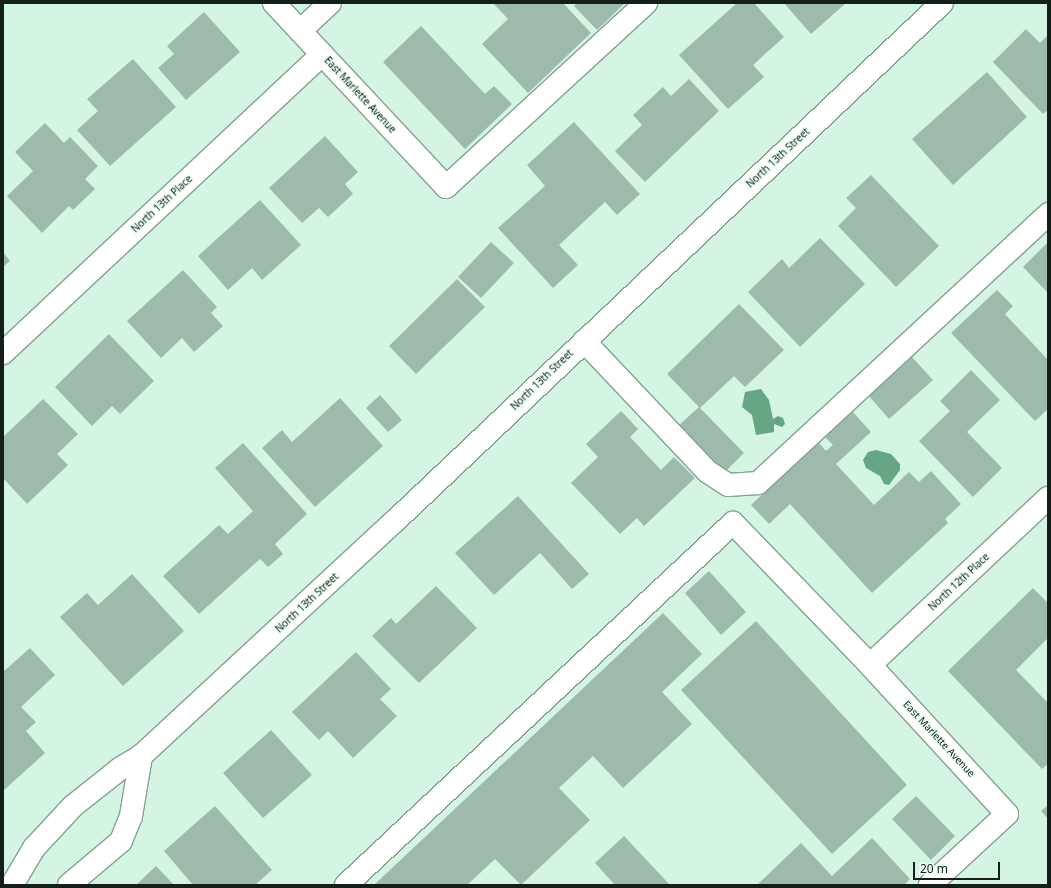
<!DOCTYPE html>
<style>
body{margin:0}
#map{position:relative;width:1051px;height:888px;overflow:hidden;background:#d5f5e3;font-family:"Noto Sans",sans-serif}
div>[style]{position:absolute}
[style*='--x']{left:calc(var(--x)*1px);top:calc(var(--y)*1px);width:calc(var(--w)*1px);rotate:calc(var(--a)*1deg)}
.water>*{inset:0;background:#65a685}
.building>*{inset:0;background:#9dbbaa}
.roads{filter:drop-shadow(1px 0 #86a393) drop-shadow(-1px 0 #86a393) drop-shadow(0 1px #86a393) drop-shadow(0 -1px #86a393)}
.minor>*{height:22px;margin:-11px;padding:0 11px;transform-origin:11px;border-radius:11px;background:#fff}
span{translate:-50% -50%;white-space:nowrap;text-align:center;line-height:1.15;-webkit-text-stroke:3px #ebfef3;paint-order:stroke}
.street-label{font-size:10px;color:#131f18}
.frame{position:absolute;inset:0;border:4px solid #131f18;pointer-events:none}
.scale{position:absolute;left:913px;top:862px;width:87px;height:18px;box-sizing:border-box;border:2px solid #131f18;border-top:0;padding-left:5px;font-size:12px;line-height:14px;white-space:nowrap;color:#131f18;-webkit-text-stroke:3px #ebfef3;paint-order:stroke}
</style>
<div id="map">
<div class="water">
<div style="clip-path:polygon(761px 389px,769px 400px,773px 419px,778px 416px,783px 418px,785px 424px,782px 427px,774px 424px,774px 432px,756px 435px,752px 415px,742px 407px,745px 392px)"></div>
<div style="clip-path:polygon(876px 450px,891px 454px,900px 464px,900px 470px,889px 485px,884px 484px,880px 476px,866px 468px,863px 460px,868px 452px)"></div>
</div>
<div class="building">
<div style="clip-path:polygon(493px 3px,563px 3px,591px 33px,528px 93px,482px 44px,508px 19px)"></div>
<div style="clip-path:polygon(577px 3px,625px 3px,597px 30px,574px 6px)"></div>
<div style="clip-path:polygon(737px 3px,754px 3px,784px 37px,753px 65px,764px 77px,728px 109px,679px 55px)"></div>
<div style="clip-path:polygon(784px 3px,846px 3px,811px 34px)"></div>
<div style="clip-path:polygon(204px 12px,240px 52px,186px 100px,158px 68px,174px 54px,167px 46px)"></div>
<div style="clip-path:polygon(421px 26px,485px 94px,494px 86px,512px 104px,465px 149px,383px 62px)"></div>
<div style="clip-path:polygon(1026px 29px,1040px 43px,1048px 35px,1048px 110px,1043px 114px,993px 62px)"></div>
<div style="clip-path:polygon(133px 59px,176px 107px,110px 166px,77px 130px,98px 111px,87px 99px)"></div>
<div style="clip-path:polygon(987px 72px,1027px 117px,953px 185px,912px 139px)"></div>
<div style="clip-path:polygon(689px 79px,719px 111px,645px 182px,615px 151px,642px 125px,633px 115px,663px 87px,671px 96px)"></div>
<div style="clip-path:polygon(574px 122px,640px 194px,617px 215px,605px 202px,559px 245px,578px 265px,553px 288px,498px 228px,545px 186px,527px 165px)"></div>
<div style="clip-path:polygon(45px 123px,64px 143px,70px 137px,98px 166px,85px 179px,95px 189px,73px 210px,69px 206px,42px 233px,7px 196px,33px 171px,15px 152px)"></div>
<div style="clip-path:polygon(325px 136px,358px 172px,345px 184px,353px 194px,328px 217px,319px 208px,302px 223px,269px 188px)"></div>
<div style="clip-path:polygon(871px 175px,939px 246px,896px 287px,838px 226px,856px 208px,846px 198px)"></div>
<div style="clip-path:polygon(260px 200px,301px 245px,262px 280px,252px 268px,228px 290px,198px 256px)"></div>
<div style="clip-path:polygon(820px 238px,865px 284px,800px 347px,748px 292px,782px 259px,789px 268px)"></div>
<div style="clip-path:polygon(491px 242px,514px 263px,481px 298px,458px 277px)"></div>
<div style="clip-path:polygon(1048px 242px,1048px 293px,1023px 267px)"></div>
<div style="clip-path:polygon(3px 252px,10px 261px,3px 267px)"></div>
<div style="clip-path:polygon(183px 270px,217px 307px,211px 313px,223px 326px,194px 352px,182px 338px,161px 358px,127px 321px)"></div>
<div style="clip-path:polygon(457px 279px,485px 307px,416px 374px,389px 346px)"></div>
<div style="clip-path:polygon(997px 290px,1013px 306px,1005px 314px,1048px 360px,1048px 409px,1035px 421px,951px 333px)"></div>
<div style="clip-path:polygon(739px 304px,784px 350px,745px 387px,734px 376px,700px 408px,744px 453px,724px 473px,678px 426px,699px 407px,667px 374px)"></div>
<div style="clip-path:polygon(109px 334px,154px 381px,120px 414px,112px 406px,92px 426px,55px 387px)"></div>
<div style="clip-path:polygon(911px 356px,933px 380px,889px 419px,868px 395px)"></div>
<div style="clip-path:polygon(971px 370px,1000px 400px,967px 432px,1002px 468px,973px 497px,919px 441px,950px 411px,940px 401px)"></div>
<div style="clip-path:polygon(380px 395px,402px 420px,388px 432px,366px 408px)"></div>
<div style="clip-path:polygon(340px 398px,383px 446px,315px 507px,262px 448px,282px 430px,292px 442px)"></div>
<div style="clip-path:polygon(43px 399px,78px 434px,57px 454px,68px 465px,27px 504px,3px 478px,3px 437px)"></div>
<div style="clip-path:polygon(621px 411px,638px 429px,630px 437px,661px 470px,674px 457px,695px 478px,644px 526px,637px 518px,620px 534px,571px 483px,598px 457px,586px 444px)"></div>
<div style="clip-path:polygon(852px 411px,871px 432px,836px 464px,874px 505px,909px 472px,919px 482px,931px 471px,961px 504px,945px 519px,948px 523px,872px 593px,790px 504px,769px 524px,751px 505px,818px 442px,826px 451px,833px 445px,825px 437px)"></div>
<div style="clip-path:polygon(243px 443px,307px 514px,275px 544px,283px 554px,268px 567px,260px 559px,199px 614px,163px 576px,219px 525px,228px 534px,253px 511px,215px 468px)"></div>
<div style="clip-path:polygon(518px 496px,589px 574px,572px 589px,540px 553px,494px 595px,455px 553px)"></div>
<div style="clip-path:polygon(709px 571px,746px 612px,721px 635px,685px 593px)"></div>
<div style="clip-path:polygon(132px 574px,184px 631px,123px 686px,60px 617px,87px 593px,98px 605px)"></div>
<div style="clip-path:polygon(436px 586px,477px 628px,419px 683px,372px 636px,391px 618px,396px 624px)"></div>
<div style="clip-path:polygon(1033px 588px,1048px 603px,1048px 638px,1016px 670px,1048px 703px,1048px 764px,1042px 769px,948px 671px)"></div>
<div style="clip-path:polygon(663px 613px,702px 654px,662px 692px,692px 724px,623px 788px,593px 756px,559px 788px,590px 820px,521px 885px,495px 859px,467px 885px,374px 885px)"></div>
<div style="clip-path:polygon(756px 621px,907px 785px,832px 854px,681px 690px)"></div>
<div style="clip-path:polygon(30px 648px,55px 675px,21px 707px,36px 722px,26px 731px,45px 753px,3px 791px,3px 672px)"></div>
<div style="clip-path:polygon(356px 652px,391px 689px,380px 699px,397px 716px,353px 758px,328px 731px,319px 740px,292px 712px)"></div>
<div style="clip-path:polygon(271px 730px,312px 775px,263px 818px,223px 773px)"></div>
<div style="clip-path:polygon(916px 796px,955px 836px,931px 860px,892px 819px)"></div>
<div style="clip-path:polygon(1048px 805px,1048px 819px,1041px 811px)"></div>
<div style="clip-path:polygon(215px 806px,272px 870px,255px 885px,193px 885px,164px 851px)"></div>
<div style="clip-path:polygon(624px 836px,670px 885px,615px 885px,595px 863px)"></div>
<div style="clip-path:polygon(872px 838px,910px 879px,904px 885px,757px 885px,801px 843px,832px 876px)"></div>
<div style="clip-path:polygon(156px 866px,174px 885px,136px 885px)"></div>
</div>
<div class="roads">
<div class="minor">
<div style="--x:274;--y:3;--w:252;--a:46.9"></div>
<div style="--x:446;--y:187;--w:272;--a:-42.6"></div>
<div style="--x:300;--y:31;--w:41;--a:-43"></div>
<div style="--x:584;--y:341;--w:180;--a:46.6"></div>
<div style="--x:708;--y:472;--w:24;--a:33"></div>
<div style="--x:728;--y:485;--w:30;--a:-4"></div>
<div style="--x:758;--y:483;--w:396;--a:-42.8"></div>
<div style="--x:3;--y:353;--w:437;--a:-43.1"></div>
<div style="--x:870;--y:665;--w:244;--a:-43.2"></div>
<div style="--x:12;--y:885;--w:43;--a:-59.3"></div>
<div style="--x:34;--y:848;--w:57;--a:-47.1"></div>
<div style="--x:73;--y:806;--w:61;--a:-38.4"></div>
<div style="--x:121;--y:768;--w:23;--a:-31"></div>
<div style="--x:141;--y:756;--w:346;--a:-42.8"></div>
<div style="--x:395;--y:521;--w:753;--a:-43.44"></div>
<div style="--x:69;--y:885;--w:68;--a:-40.2"></div>
<div style="--x:121;--y:841;--w:27;--a:-68"></div>
<div style="--x:131;--y:816;--w:61;--a:-80.5"></div>
<div style="--x:346;--y:885;--w:530;--a:-43.09"></div>
<div style="--x:733;--y:523;--w:197;--a:46"></div>
<div style="--x:870;--y:665;--w:202;--a:47.4"></div>
<div style="--x:1007;--y:814;--w:105;--a:137.3"></div>
</div>
</div>
<div class="street-label">
<span style="left:360px;top:95px;rotate:47deg">East Marlette Avenue</span>
<span style="left:778px;top:158px;rotate:-43deg">North 13th Street</span>
<span style="left:162px;top:204px;rotate:-43deg">North 13th Place</span>
<span style="left:542px;top:380px;rotate:-44deg">North 13th Street</span>
<span style="left:959px;top:582px;rotate:-43deg">North 12th Place</span>
<span style="left:307px;top:603px;rotate:-43deg">North 13th Street</span>
<span style="left:939px;top:739px;rotate:47deg">East Marlette Avenue</span>
</div>
<div class="frame"></div>
<div class="scale">20 m</div>
</div>
